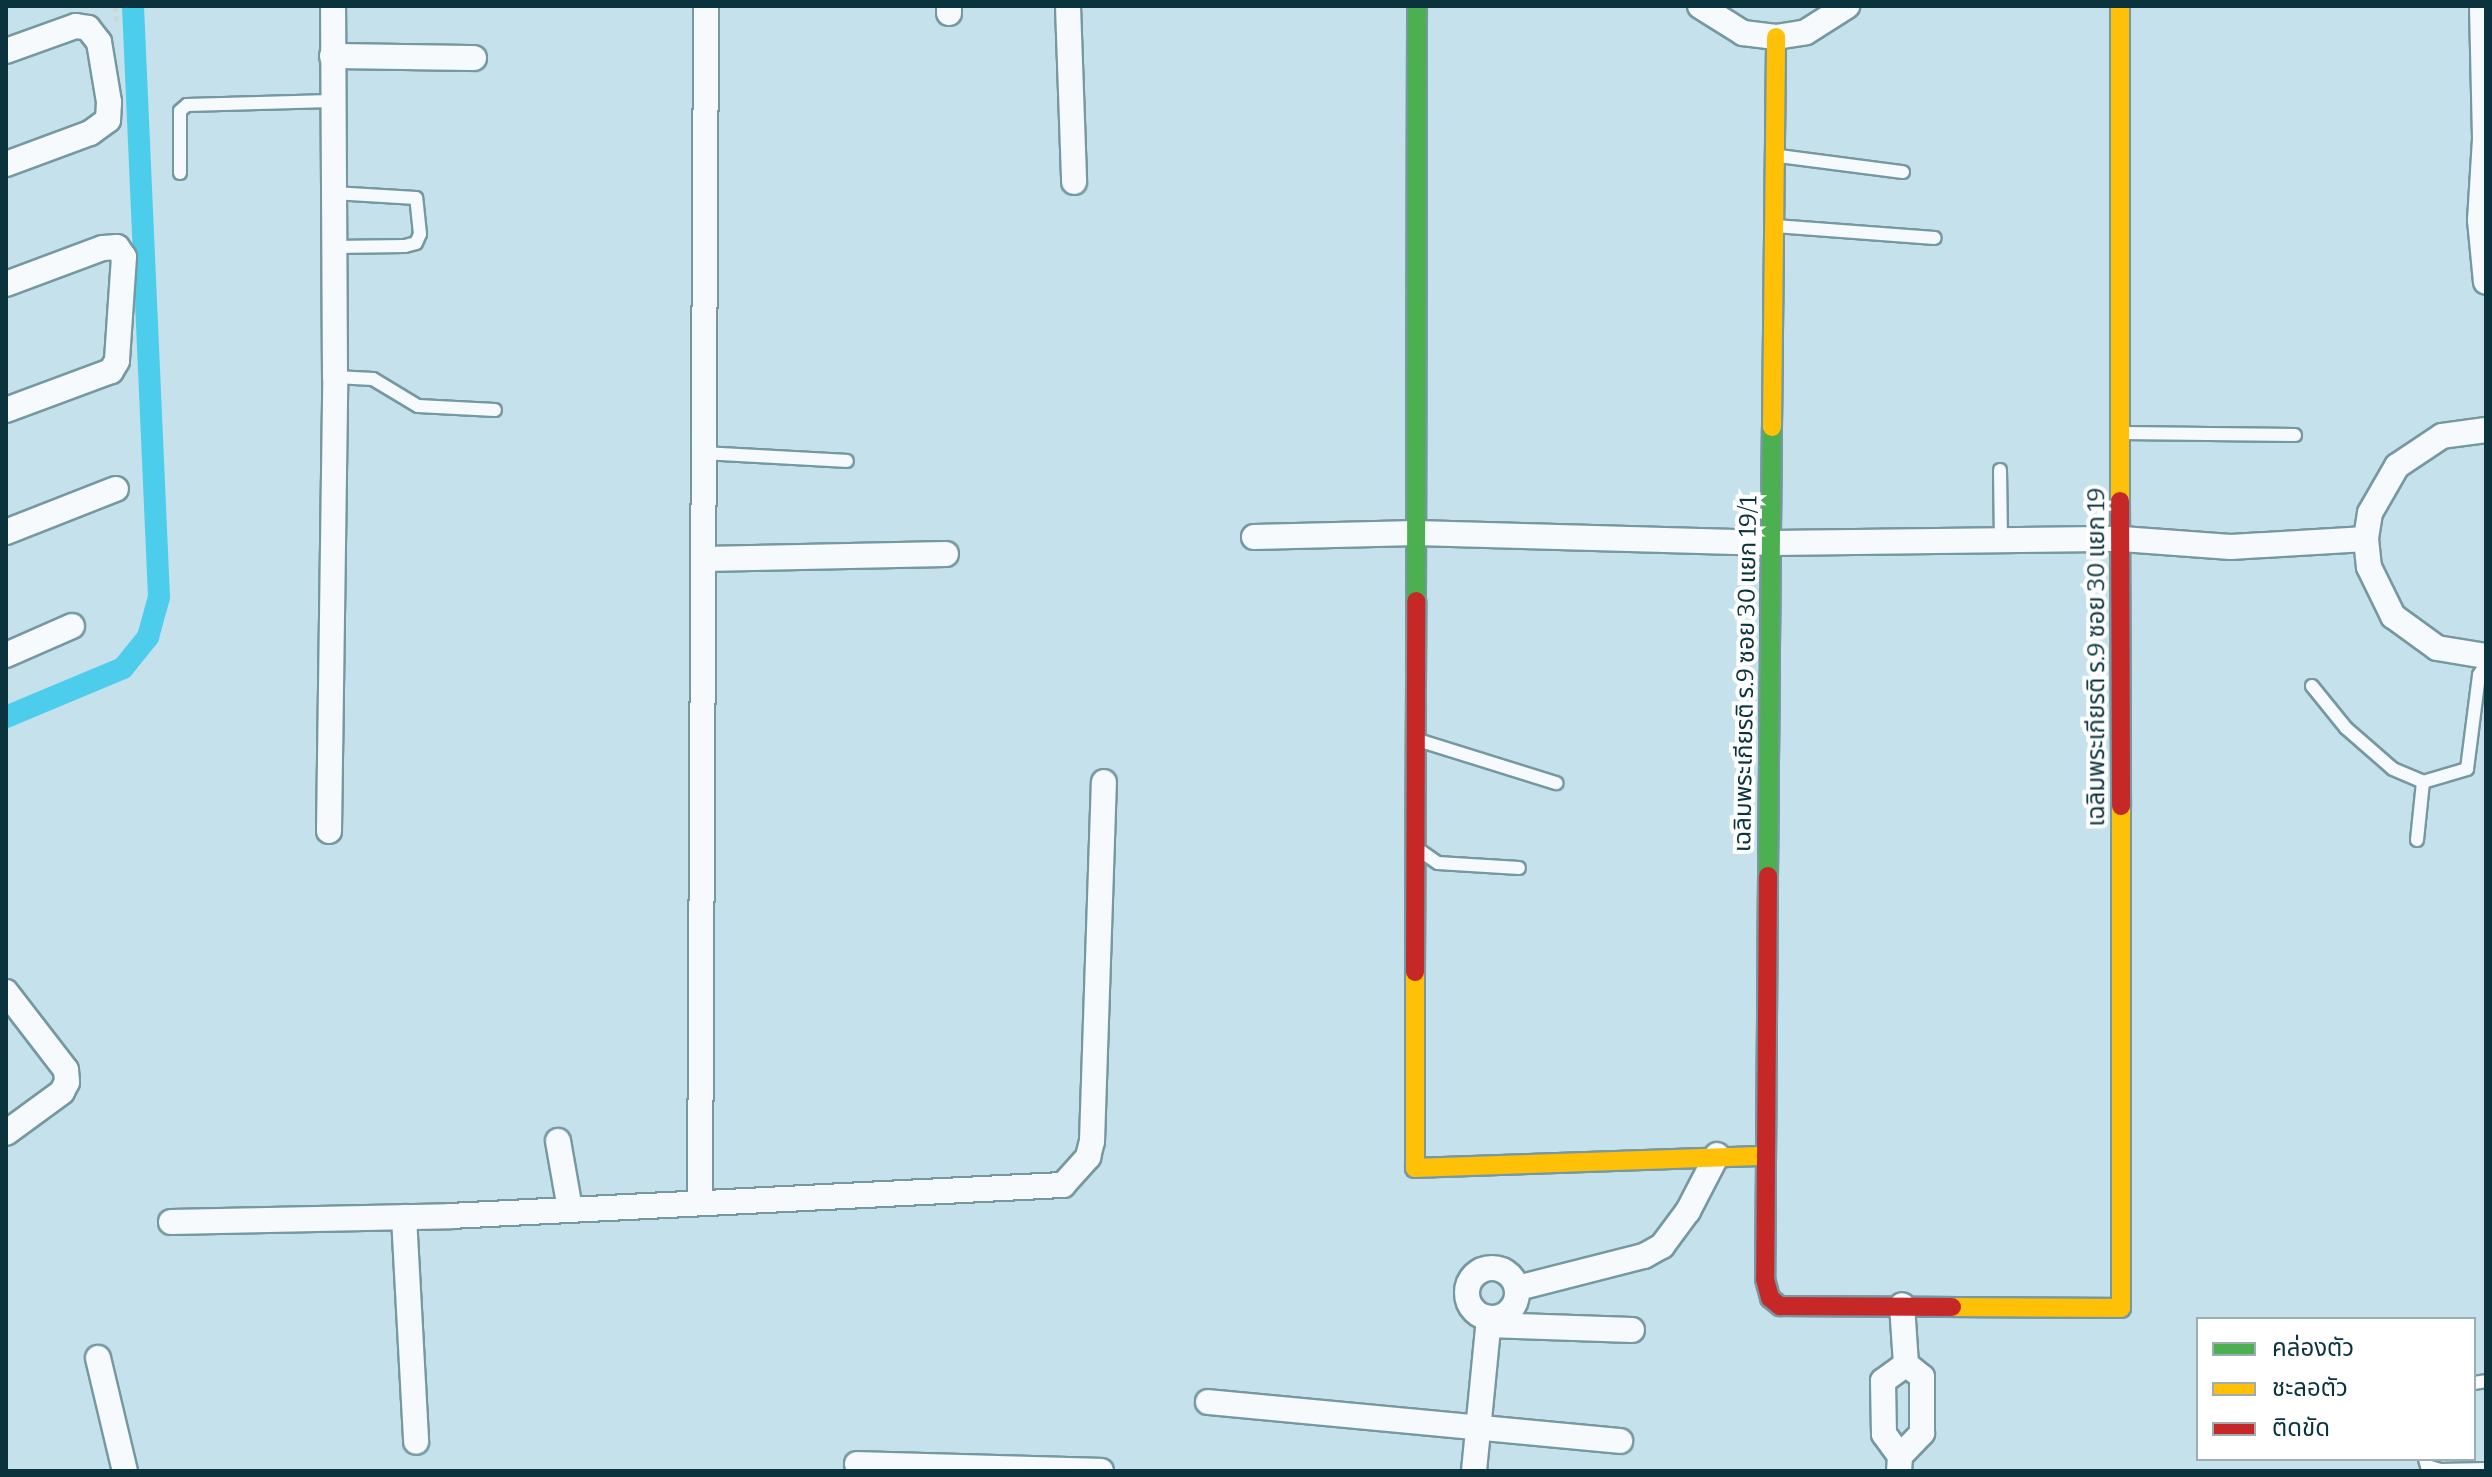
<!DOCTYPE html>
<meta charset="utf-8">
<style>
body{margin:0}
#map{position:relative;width:2492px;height:1477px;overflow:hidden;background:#c5e1eb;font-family:Bitter,"Noto Sans Thai",serif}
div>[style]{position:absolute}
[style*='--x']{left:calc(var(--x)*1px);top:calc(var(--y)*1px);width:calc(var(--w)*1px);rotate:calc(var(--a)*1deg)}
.canal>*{height:22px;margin:-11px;padding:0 11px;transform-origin:11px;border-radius:11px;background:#4dcdec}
.path>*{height:4px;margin-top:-2px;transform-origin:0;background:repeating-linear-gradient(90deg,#ccd5d8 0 6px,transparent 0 10px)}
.roads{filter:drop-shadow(2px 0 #7698a1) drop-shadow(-2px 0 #7698a1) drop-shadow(0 2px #7698a1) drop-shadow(0 -2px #7698a1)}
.lane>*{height:12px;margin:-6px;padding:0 6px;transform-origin:6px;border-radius:6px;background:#f6fafc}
.street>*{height:24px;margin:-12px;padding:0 12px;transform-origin:12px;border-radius:12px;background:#f6fafc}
.street>.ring{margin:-12px;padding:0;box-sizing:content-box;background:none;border:24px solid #f6fafc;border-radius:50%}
.fast>*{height:18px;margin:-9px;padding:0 9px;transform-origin:9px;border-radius:9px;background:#4caf50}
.slow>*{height:18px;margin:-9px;padding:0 9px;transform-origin:9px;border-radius:9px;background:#ffc107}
.jam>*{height:18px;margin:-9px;padding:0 9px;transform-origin:9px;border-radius:9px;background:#c62828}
span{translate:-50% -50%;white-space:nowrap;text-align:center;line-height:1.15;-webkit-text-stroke:8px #fff;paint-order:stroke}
.street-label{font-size:24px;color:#0b333e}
.frame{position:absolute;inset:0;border:8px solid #0b333e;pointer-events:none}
.legend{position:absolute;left:2196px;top:1317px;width:280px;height:144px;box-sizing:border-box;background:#fff;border:2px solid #9dadb2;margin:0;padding:10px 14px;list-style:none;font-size:24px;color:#0b333e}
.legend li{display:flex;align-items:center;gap:16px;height:40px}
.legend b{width:40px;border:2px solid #9dadb2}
</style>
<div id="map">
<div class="canal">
<div style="--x:6;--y:717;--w:127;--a:-22.7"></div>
<div style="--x:123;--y:668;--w:40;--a:-51"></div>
<div style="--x:148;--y:637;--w:41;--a:-74.6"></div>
<div style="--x:159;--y:597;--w:592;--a:-92.52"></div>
</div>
<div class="path">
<div style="--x:115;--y:6;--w:18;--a:84"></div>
</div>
<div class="roads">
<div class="lane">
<div style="--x:1779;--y:156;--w:125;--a:7.4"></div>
<div style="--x:180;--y:173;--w:62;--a:-90"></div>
<div style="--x:180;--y:111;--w:9;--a:-41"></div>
<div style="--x:187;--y:105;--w:144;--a:-1.6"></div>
<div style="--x:1775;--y:226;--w:160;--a:4.3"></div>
<div style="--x:333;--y:247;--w:72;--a:-0.8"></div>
<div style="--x:405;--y:246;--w:11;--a:-15"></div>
<div style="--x:416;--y:243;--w:10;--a:-66"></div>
<div style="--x:420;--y:234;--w:36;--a:-96"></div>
<div style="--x:416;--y:198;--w:83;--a:-176.6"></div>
<div style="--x:335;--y:377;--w:38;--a:3"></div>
<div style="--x:373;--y:379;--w:52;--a:31"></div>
<div style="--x:418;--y:406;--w:77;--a:3"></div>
<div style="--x:2123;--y:433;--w:172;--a:0.7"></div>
<div style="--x:704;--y:453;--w:143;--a:3.2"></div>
<div style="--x:2000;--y:470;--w:69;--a:89.2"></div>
<div style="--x:2312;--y:686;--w:54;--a:51"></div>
<div style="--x:2346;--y:728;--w:62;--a:41.1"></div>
<div style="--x:2393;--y:769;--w:33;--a:23"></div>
<div style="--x:2423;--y:782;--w:46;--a:-16.5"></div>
<div style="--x:2467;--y:769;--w:95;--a:-82.7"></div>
<div style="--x:2479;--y:675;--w:13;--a:-58"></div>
<div style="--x:1418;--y:740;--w:145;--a:17.3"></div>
<div style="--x:2417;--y:840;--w:58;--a:-84.1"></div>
<div style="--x:1422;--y:852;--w:19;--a:35"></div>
<div style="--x:1438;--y:863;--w:81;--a:3.5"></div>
<div style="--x:2474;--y:1383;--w:12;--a:-9"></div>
<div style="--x:2425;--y:1459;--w:7;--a:74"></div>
<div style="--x:2427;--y:1466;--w:14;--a:17"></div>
<div style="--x:2440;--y:1470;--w:46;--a:-1.2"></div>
</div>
<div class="street">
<div style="--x:1068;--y:6;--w:176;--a:88"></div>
<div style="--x:1700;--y:6;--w:51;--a:32.1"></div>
<div style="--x:1743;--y:33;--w:33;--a:7"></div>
<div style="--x:1776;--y:37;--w:30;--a:-9"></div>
<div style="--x:1806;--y:32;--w:49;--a:-32.4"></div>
<div style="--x:2482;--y:6;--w:133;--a:88.7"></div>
<div style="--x:2485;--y:139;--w:81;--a:93.5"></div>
<div style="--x:2480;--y:220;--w:62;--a:84.5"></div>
<div style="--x:949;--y:13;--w:7;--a:-90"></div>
<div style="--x:6;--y:51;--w:74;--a:-19.7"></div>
<div style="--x:76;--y:26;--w:12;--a:9"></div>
<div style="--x:88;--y:28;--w:18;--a:52"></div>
<div style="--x:99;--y:42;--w:61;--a:80.5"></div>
<div style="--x:109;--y:102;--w:18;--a:93"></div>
<div style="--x:108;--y:120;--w:22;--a:144"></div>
<div style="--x:90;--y:133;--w:90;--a:159.7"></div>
<div style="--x:332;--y:56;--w:142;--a:0.8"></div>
<div style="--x:6;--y:284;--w:103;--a:-20.4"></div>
<div style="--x:103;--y:248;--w:14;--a:-4"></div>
<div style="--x:117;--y:247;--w:12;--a:55"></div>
<div style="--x:124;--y:257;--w:104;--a:93.9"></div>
<div style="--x:117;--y:361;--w:12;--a:121"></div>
<div style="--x:111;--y:371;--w:112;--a:159.6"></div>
<div style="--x:2486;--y:430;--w:44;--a:172.2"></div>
<div style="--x:2442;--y:436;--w:54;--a:146.3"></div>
<div style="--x:2397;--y:466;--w:54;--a:119.9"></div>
<div style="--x:2370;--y:513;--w:26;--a:99"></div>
<div style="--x:2366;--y:539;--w:28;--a:84"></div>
<div style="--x:2369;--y:567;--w:55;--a:63.9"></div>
<div style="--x:2393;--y:616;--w:54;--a:36"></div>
<div style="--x:2437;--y:648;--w:50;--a:9.3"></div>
<div style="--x:6;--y:532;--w:118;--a:-21.4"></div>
<div style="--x:1254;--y:537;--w:162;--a:-1.4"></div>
<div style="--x:1416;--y:533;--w:356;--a:1.6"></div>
<div style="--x:1772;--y:543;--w:350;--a:-0.7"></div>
<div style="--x:2122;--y:539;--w:109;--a:4.2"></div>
<div style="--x:2231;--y:547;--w:135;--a:-3.4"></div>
<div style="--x:704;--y:559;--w:242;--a:-1.2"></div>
<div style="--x:6;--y:655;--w:72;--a:-23.7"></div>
<div style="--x:329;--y:831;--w:454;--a:-89.2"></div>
<div style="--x:335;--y:377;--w:371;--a:-90.3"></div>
<div style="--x:6;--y:992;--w:98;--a:52.4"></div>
<div style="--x:66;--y:1070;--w:12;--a:85"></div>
<div style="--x:67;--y:1082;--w:11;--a:117"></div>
<div style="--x:62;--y:1092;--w:69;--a:143.8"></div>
<div style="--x:558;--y:1141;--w:69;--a:80"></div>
<div style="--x:700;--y:1201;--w:1195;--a:-89.71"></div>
<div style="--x:404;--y:1217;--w:225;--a:86.9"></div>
<div style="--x:171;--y:1222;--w:279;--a:-1.2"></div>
<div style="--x:450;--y:1216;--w:614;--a:-2.9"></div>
<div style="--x:1063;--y:1185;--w:38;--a:-48"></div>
<div style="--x:1088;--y:1157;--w:16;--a:-76"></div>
<div style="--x:1092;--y:1141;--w:359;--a:-88.1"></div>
<div class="ring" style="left:1467px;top:1268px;width:26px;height:26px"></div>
<div style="--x:1518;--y:1288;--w:130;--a:-14.3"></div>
<div style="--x:1644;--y:1256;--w:21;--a:-29"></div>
<div style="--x:1662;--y:1246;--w:44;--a:-53.4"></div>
<div style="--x:1688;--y:1211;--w:63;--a:-62.6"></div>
<div style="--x:1488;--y:1325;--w:144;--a:2"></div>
<div style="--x:98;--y:1358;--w:116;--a:76.6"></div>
<div style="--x:1208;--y:1402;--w:414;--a:5.4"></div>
<div style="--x:1900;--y:1456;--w:27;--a:-126"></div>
<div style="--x:1884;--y:1434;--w:53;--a:-91.1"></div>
<div style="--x:1883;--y:1381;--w:29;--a:-36"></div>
<div style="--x:857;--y:1464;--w:244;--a:1.6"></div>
<div style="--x:1474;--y:1471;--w:154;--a:-84.4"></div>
<div style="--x:1899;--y:1471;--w:15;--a:-86"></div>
<div style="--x:1900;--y:1456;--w:32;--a:-46"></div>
<div style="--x:1922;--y:1433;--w:56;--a:-90"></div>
<div style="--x:1922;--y:1377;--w:21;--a:-141"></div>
<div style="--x:1906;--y:1364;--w:59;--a:-93.9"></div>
</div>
<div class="fast">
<div style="--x:1416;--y:601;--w:595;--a:-89.9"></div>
<div style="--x:1768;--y:876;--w:449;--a:-89.5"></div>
</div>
<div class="slow">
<div style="--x:2120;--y:6;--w:495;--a:90"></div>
<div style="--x:1772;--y:427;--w:390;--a:-89.4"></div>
<div style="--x:1415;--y:972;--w:196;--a:90"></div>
<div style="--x:1415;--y:1168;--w:350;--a:-2"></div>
<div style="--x:1952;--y:1307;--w:169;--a:0.3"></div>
<div style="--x:2121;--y:1308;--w:502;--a:-90"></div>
</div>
<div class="jam">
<div style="--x:2120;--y:501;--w:305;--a:89.8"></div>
<div style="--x:1768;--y:876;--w:403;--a:90.4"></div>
<div style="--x:1765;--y:1279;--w:20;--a:75"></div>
<div style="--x:1770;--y:1298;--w:13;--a:39"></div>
<div style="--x:1780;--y:1306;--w:172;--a:0.3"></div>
<div style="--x:1415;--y:972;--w:371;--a:-89.8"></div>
</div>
</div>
<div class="street-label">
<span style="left:2097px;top:657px;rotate:-90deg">เฉลิมพระเกียรติ ร.9 ซอย 30 แยก 19</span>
<span style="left:1746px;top:674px;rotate:-89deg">เฉลิมพระเกียรติ ร.9 ซอย 30 แยก 19/1</span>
</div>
<div class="frame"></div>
<ul class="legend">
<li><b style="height:10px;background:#4caf50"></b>คล่องตัว</li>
<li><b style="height:10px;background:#ffc107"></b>ชะลอตัว</li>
<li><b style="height:10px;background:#c62828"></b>ติดขัด</li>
</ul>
</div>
